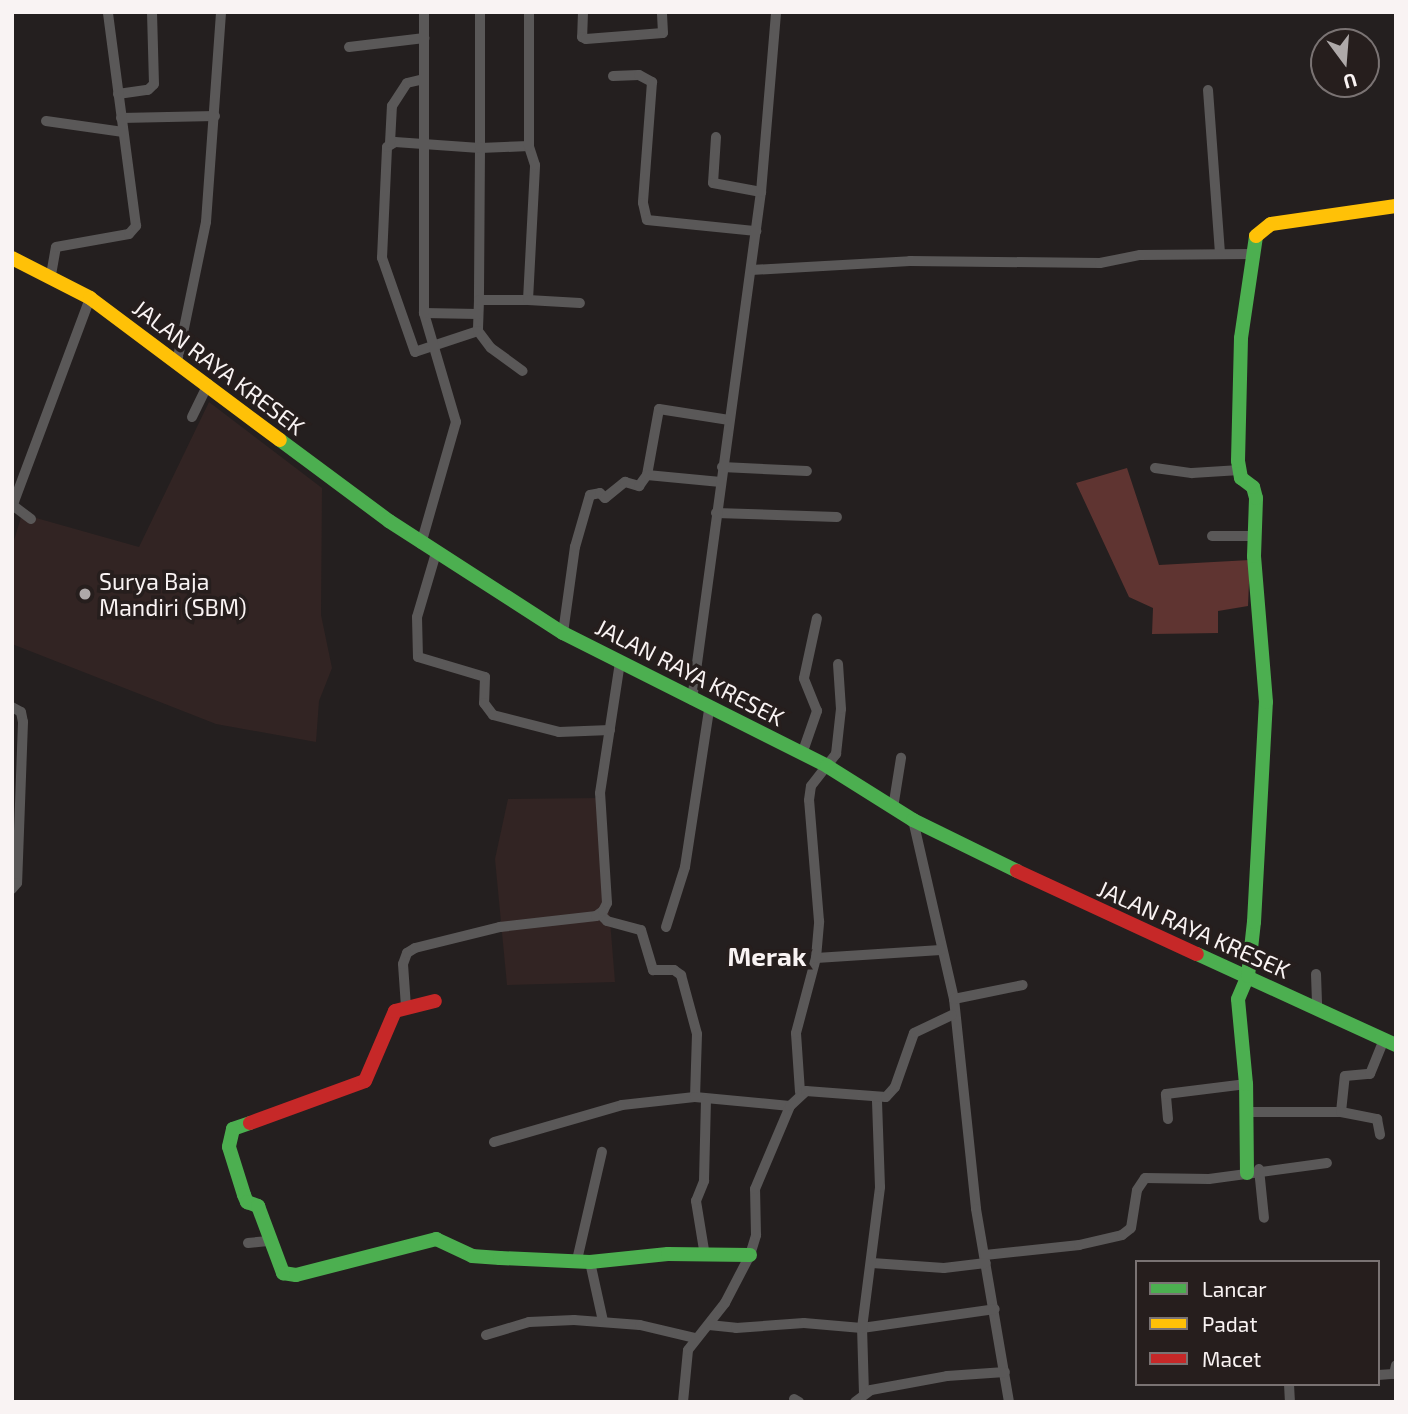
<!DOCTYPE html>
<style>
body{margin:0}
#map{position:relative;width:1408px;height:1414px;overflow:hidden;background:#241f1f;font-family:"Exo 2",sans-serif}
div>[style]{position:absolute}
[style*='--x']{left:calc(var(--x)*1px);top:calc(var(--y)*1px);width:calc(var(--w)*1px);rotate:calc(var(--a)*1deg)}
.built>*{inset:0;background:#322423}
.forest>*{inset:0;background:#5f3431}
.street>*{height:10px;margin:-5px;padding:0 5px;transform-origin:5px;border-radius:5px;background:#5a5858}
.fast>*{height:14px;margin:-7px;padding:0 7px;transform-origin:7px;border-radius:7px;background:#4caf50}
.slow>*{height:14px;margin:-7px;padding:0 7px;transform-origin:7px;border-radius:7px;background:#ffc107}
.jam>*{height:14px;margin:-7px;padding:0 7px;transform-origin:7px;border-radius:7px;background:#c62828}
.dots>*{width:19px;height:19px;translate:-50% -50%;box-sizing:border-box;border:4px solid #261e1d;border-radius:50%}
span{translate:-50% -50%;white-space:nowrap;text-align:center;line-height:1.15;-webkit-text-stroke:7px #261e1d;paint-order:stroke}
.street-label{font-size:23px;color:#f9f3f3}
.poi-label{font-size:23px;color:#f9f3f3}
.left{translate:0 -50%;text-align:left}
.quarter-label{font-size:26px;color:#f9f3f3;font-weight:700}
.frame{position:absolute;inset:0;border:14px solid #f9f3f3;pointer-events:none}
.legend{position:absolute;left:1135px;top:1260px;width:245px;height:126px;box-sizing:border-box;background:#261e1d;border:2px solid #7a7373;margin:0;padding:9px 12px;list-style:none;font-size:21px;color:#f9f3f3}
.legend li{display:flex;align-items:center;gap:14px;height:35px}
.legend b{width:35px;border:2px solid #7a7373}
.north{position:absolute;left:1310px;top:28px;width:70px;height:70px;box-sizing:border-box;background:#261e1d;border:2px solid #7a7373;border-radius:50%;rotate:164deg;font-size:19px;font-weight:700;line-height:28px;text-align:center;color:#f9f3f3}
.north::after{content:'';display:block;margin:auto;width:24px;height:32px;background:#aea9a9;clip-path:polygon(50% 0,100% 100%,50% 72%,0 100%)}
</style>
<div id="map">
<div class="built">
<div style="clip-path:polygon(209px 402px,322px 488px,321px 615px,332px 668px,319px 701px,316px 742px,216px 724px,12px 644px,12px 547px,22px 514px,139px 547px)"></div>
<div style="clip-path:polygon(600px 798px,615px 982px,507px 985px,495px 859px,508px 799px)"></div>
</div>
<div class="forest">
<div style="clip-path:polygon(1127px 468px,1159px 565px,1250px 560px,1248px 606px,1218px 611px,1218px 633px,1152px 634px,1153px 608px,1129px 597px,1076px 483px)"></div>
</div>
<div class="street">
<div style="--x:480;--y:12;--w:136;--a:90"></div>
<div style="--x:480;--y:148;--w:152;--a:90.4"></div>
<div style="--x:479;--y:300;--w:31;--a:92"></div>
<div style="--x:478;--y:331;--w:66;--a:161.6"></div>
<div style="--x:415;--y:352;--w:100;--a:-109.3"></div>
<div style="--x:382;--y:258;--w:111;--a:-87.4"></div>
<div style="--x:387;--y:147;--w:9;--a:-32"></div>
<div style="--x:395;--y:142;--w:85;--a:4"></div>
<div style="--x:480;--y:148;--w:49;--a:-2.3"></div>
<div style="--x:583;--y:12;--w:25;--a:92"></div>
<div style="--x:582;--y:37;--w:4;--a:27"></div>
<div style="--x:586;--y:39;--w:77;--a:-4.5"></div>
<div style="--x:663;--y:33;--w:21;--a:-93"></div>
<div style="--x:349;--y:47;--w:76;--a:-6.8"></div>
<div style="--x:613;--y:76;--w:26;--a:-2"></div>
<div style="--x:639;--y:75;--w:15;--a:28"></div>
<div style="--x:652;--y:82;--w:121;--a:94.3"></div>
<div style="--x:643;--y:203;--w:17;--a:77"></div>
<div style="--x:647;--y:220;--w:110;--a:5.8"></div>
<div style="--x:1208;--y:90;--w:163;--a:85.8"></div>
<div style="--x:118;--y:94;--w:30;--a:-8"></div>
<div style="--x:148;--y:90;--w:8;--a:-45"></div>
<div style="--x:154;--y:84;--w:72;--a:-91.6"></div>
<div style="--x:121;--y:118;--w:94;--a:-1.2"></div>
<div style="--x:46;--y:121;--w:78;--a:8.1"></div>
<div style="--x:716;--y:137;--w:46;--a:93.7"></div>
<div style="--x:713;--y:183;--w:49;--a:10.6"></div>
<div style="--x:390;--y:143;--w:37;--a:-87"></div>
<div style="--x:392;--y:106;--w:27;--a:-57"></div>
<div style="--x:407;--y:83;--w:17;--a:-13"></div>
<div style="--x:751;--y:270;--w:159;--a:-3.2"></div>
<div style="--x:910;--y:261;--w:190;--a:0.6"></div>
<div style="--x:1100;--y:263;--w:41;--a:-11.3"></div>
<div style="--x:1140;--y:255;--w:112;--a:-0.5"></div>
<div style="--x:51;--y:275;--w:28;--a:-80"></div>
<div style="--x:56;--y:247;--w:74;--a:-10.1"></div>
<div style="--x:129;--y:234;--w:11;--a:-49"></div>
<div style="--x:136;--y:226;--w:216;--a:-97.5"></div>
<div style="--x:479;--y:300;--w:49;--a:0"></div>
<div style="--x:528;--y:300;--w:135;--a:-87"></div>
<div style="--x:535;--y:165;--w:20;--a:-108"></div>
<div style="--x:529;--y:146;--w:134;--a:-90"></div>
<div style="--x:528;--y:300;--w:52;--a:3.3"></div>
<div style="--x:424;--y:313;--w:54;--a:1.1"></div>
<div style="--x:478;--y:331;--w:21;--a:53"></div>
<div style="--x:491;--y:348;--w:39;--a:36"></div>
<div style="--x:177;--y:362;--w:143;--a:-78.3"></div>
<div style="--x:206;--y:222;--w:211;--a:-85.9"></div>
<div style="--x:192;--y:417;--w:37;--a:-64"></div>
<div style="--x:722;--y:467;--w:85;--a:2.7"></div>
<div style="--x:1155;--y:468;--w:37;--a:8"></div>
<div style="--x:1192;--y:473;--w:48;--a:-3.6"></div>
<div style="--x:647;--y:475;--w:67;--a:-79.7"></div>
<div style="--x:659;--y:409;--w:71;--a:8.9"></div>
<div style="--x:12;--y:507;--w:223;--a:-69.5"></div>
<div style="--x:15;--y:507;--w:20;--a:37"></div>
<div style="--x:716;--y:513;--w:121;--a:1.9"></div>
<div style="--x:1212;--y:536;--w:41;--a:0"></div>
<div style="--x:421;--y:544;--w:127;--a:-74"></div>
<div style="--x:456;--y:422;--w:114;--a:-106.4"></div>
<div style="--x:424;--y:313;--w:301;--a:-90"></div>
<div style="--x:436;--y:553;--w:67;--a:106.5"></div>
<div style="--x:417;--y:617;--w:40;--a:88.6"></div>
<div style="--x:418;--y:657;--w:70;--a:16.6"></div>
<div style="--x:485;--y:677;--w:26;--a:92"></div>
<div style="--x:484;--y:703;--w:15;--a:53"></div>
<div style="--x:493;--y:715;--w:68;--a:14.4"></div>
<div style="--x:559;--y:732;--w:51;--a:-2.2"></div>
<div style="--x:563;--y:633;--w:87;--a:-82.1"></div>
<div style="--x:575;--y:547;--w:54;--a:-73.9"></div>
<div style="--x:590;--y:495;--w:10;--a:-11"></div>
<div style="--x:600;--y:493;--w:7;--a:45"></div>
<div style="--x:605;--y:498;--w:26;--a:-39"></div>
<div style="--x:625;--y:482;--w:15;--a:16"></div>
<div style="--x:639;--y:486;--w:14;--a:-54"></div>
<div style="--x:647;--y:475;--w:74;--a:5.4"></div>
<div style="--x:692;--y:700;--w:513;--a:-82.27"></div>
<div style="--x:761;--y:192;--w:181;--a:-85.2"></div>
<div style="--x:12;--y:707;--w:10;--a:29"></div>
<div style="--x:21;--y:712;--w:10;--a:79"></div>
<div style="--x:23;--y:722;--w:161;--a:92.1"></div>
<div style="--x:17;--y:883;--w:8;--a:130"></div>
<div style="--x:802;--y:754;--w:46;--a:-70.8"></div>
<div style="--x:817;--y:711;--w:35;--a:-112"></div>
<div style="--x:804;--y:678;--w:61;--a:-77.8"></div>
<div style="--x:893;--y:808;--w:51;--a:-80.9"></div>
<div style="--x:913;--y:820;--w:184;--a:77.1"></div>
<div style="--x:954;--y:999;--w:211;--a:84"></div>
<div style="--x:976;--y:1209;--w:196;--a:80.3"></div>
<div style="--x:600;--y:914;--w:10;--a:45"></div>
<div style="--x:607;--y:921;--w:35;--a:15"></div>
<div style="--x:641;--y:930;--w:42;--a:73.3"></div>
<div style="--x:653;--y:970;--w:21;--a:0"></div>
<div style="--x:674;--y:970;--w:9;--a:36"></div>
<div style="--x:681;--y:975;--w:61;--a:74.8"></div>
<div style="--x:697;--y:1034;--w:63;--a:91.8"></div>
<div style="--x:666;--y:927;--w:63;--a:-72.4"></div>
<div style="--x:685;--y:867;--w:159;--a:-81.3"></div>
<div style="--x:816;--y:958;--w:125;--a:-3.7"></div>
<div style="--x:1316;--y:974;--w:36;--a:88"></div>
<div style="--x:954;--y:999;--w:70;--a:-11.5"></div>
<div style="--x:406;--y:1007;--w:43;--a:-94"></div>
<div style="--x:403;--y:964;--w:12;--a:-70"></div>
<div style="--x:407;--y:953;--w:9;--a:-32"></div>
<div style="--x:415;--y:948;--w:88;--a:-13.9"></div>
<div style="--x:500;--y:927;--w:97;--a:-6.5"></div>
<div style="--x:596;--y:916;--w:9;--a:-36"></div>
<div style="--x:603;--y:911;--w:9;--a:-63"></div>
<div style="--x:607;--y:903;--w:110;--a:-93.6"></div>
<div style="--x:600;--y:793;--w:132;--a:-81.3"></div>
<div style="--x:800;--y:1092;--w:59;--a:-93.9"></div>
<div style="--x:796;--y:1033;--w:78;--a:-75.1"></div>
<div style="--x:816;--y:958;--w:37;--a:-85"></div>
<div style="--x:819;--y:921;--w:121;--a:-94.7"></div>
<div style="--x:809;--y:800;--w:14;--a:-82"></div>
<div style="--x:811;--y:786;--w:41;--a:-52"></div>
<div style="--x:836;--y:754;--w:45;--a:-83.7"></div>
<div style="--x:841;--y:709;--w:45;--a:-93.8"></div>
<div style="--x:1247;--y:1112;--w:94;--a:0"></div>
<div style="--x:1341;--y:1112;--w:36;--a:-84"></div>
<div style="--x:1345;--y:1076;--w:25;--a:-5"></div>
<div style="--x:1370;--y:1074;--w:38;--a:-68"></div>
<div style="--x:1341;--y:1112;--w:37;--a:11"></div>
<div style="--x:1377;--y:1119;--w:16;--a:79"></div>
<div style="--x:1168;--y:1119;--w:25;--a:-95"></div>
<div style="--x:1166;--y:1094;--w:81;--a:-7.1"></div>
<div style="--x:494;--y:1142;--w:133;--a:-16.1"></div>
<div style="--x:622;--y:1105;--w:73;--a:-6.3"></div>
<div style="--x:695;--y:1097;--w:95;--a:5.4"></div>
<div style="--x:1259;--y:1169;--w:49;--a:84.2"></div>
<div style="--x:248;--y:1243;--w:20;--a:-6"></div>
<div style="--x:985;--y:1255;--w:95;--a:-6.1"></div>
<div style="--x:1079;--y:1245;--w:44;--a:-13.1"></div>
<div style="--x:1122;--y:1235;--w:11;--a:-38"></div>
<div style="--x:1131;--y:1228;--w:38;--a:-81"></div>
<div style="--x:1137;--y:1190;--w:14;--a:-56"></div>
<div style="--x:1145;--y:1178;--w:64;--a:0.9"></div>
<div style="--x:1209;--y:1179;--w:119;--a:-7.7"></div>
<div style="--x:705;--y:1256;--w:56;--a:-99.3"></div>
<div style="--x:696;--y:1201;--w:22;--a:-68"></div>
<div style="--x:704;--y:1181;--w:82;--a:-88.6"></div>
<div style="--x:577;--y:1260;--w:111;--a:-77"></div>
<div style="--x:590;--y:1262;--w:60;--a:77.6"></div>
<div style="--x:872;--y:1263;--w:72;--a:4"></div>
<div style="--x:944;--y:1268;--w:42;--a:-6.8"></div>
<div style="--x:709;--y:1325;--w:27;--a:6"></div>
<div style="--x:736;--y:1328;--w:68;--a:-4.2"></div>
<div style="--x:804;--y:1323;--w:58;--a:4.9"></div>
<div style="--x:862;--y:1328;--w:134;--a:-8.1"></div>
<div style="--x:486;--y:1335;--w:45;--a:-16.8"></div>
<div style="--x:529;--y:1322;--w:45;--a:-2.5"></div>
<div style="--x:574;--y:1320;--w:66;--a:4.3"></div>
<div style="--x:640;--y:1325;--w:57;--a:13.3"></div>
<div style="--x:1378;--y:1375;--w:16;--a:-4"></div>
<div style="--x:1394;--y:1374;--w:9;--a:-77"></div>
<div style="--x:1289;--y:1384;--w:18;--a:87"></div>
<div style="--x:864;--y:1394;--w:66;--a:-91.7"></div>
<div style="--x:862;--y:1328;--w:142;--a:-82.7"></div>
<div style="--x:880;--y:1187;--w:88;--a:-92"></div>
<div style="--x:794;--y:1399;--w:6;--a:31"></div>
<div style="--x:683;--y:1402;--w:52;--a:-84.5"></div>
<div style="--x:688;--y:1350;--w:60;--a:-51.8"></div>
<div style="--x:725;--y:1303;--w:54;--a:-62.5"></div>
<div style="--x:750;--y:1255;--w:21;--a:-73"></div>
<div style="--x:756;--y:1235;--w:46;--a:-91.2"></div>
<div style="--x:755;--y:1189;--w:90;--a:-67.1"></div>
<div style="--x:790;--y:1106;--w:22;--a:-43"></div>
<div style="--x:806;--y:1091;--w:80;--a:4.3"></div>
<div style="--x:886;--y:1097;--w:13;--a:-48"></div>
<div style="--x:895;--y:1087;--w:57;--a:-70.6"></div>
<div style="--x:914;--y:1033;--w:42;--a:-25.3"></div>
<div style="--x:855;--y:1402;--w:20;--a:-37"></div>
<div style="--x:871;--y:1390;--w:77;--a:-10.4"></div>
<div style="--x:947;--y:1376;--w:58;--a:-3.9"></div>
</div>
<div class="fast">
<div style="--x:280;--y:440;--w:136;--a:36.6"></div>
<div style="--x:389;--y:521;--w:207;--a:32.8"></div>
<div style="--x:563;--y:633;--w:296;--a:26.7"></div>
<div style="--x:827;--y:766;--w:102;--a:32.1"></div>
<div style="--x:913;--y:820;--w:116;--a:26.1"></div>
<div style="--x:1197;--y:954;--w:219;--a:24.6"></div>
<div style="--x:250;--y:1123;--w:18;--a:161"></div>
<div style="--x:233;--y:1129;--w:18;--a:103"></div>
<div style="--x:229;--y:1147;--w:50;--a:72.6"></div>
<div style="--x:244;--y:1195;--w:8;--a:67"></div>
<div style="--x:247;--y:1202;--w:12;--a:20"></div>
<div style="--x:258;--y:1206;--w:72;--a:69.5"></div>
<div style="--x:283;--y:1273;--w:13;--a:9"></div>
<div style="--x:296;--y:1275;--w:145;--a:-14.4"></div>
<div style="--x:436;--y:1239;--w:40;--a:25"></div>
<div style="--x:472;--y:1256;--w:28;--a:4"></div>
<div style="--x:500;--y:1258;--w:90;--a:2.5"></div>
<div style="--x:590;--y:1262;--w:78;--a:-5.9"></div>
<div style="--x:668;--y:1254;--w:82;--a:0.7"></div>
<div style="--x:1247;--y:1173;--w:89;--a:-90.6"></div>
<div style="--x:1246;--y:1084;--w:85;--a:-95.4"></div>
<div style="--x:1238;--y:999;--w:25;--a:-67"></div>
<div style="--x:1248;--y:976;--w:54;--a:-83.7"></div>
<div style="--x:1254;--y:922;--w:220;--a:-86.9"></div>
<div style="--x:1266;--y:702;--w:146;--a:-94.7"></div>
<div style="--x:1254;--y:556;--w:58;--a:-88"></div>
<div style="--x:1256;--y:498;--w:11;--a:-105"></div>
<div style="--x:1253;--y:487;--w:15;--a:-143"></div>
<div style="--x:1241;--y:478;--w:17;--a:-100"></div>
<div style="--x:1238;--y:461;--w:123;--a:-88.6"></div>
<div style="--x:1241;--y:338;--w:103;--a:-81.6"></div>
</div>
<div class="slow">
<div style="--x:1256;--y:236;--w:19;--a:-39"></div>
<div style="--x:1271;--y:224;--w:126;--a:-8.2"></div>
<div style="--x:12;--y:258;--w:88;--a:27.1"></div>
<div style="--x:90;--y:298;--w:237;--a:36.8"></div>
</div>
<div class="jam">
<div style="--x:1017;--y:871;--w:198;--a:24.8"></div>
<div style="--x:250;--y:1123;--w:122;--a:-20.1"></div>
<div style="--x:365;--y:1081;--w:76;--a:-66.8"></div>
<div style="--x:395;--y:1011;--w:41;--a:-14"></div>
</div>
<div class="dots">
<div style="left:85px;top:594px;background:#aea9a9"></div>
</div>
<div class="street-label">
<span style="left:219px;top:367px;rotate:37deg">JALAN RAYA KRESEK</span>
<span style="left:690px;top:672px;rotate:27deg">JALAN RAYA KRESEK</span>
<span style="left:1194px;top:929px;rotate:24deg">JALAN RAYA KRESEK</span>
</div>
<div class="poi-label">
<span class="left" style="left:99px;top:594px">Surya Baja<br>Mandiri (SBM)</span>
</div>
<div class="quarter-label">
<span style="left:767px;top:956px">Merak</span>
</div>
<div class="frame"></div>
<ul class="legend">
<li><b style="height:9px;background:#4caf50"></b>Lancar</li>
<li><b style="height:9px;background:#ffc107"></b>Padat</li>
<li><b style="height:9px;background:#c62828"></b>Macet</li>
</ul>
<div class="north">U</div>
</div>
